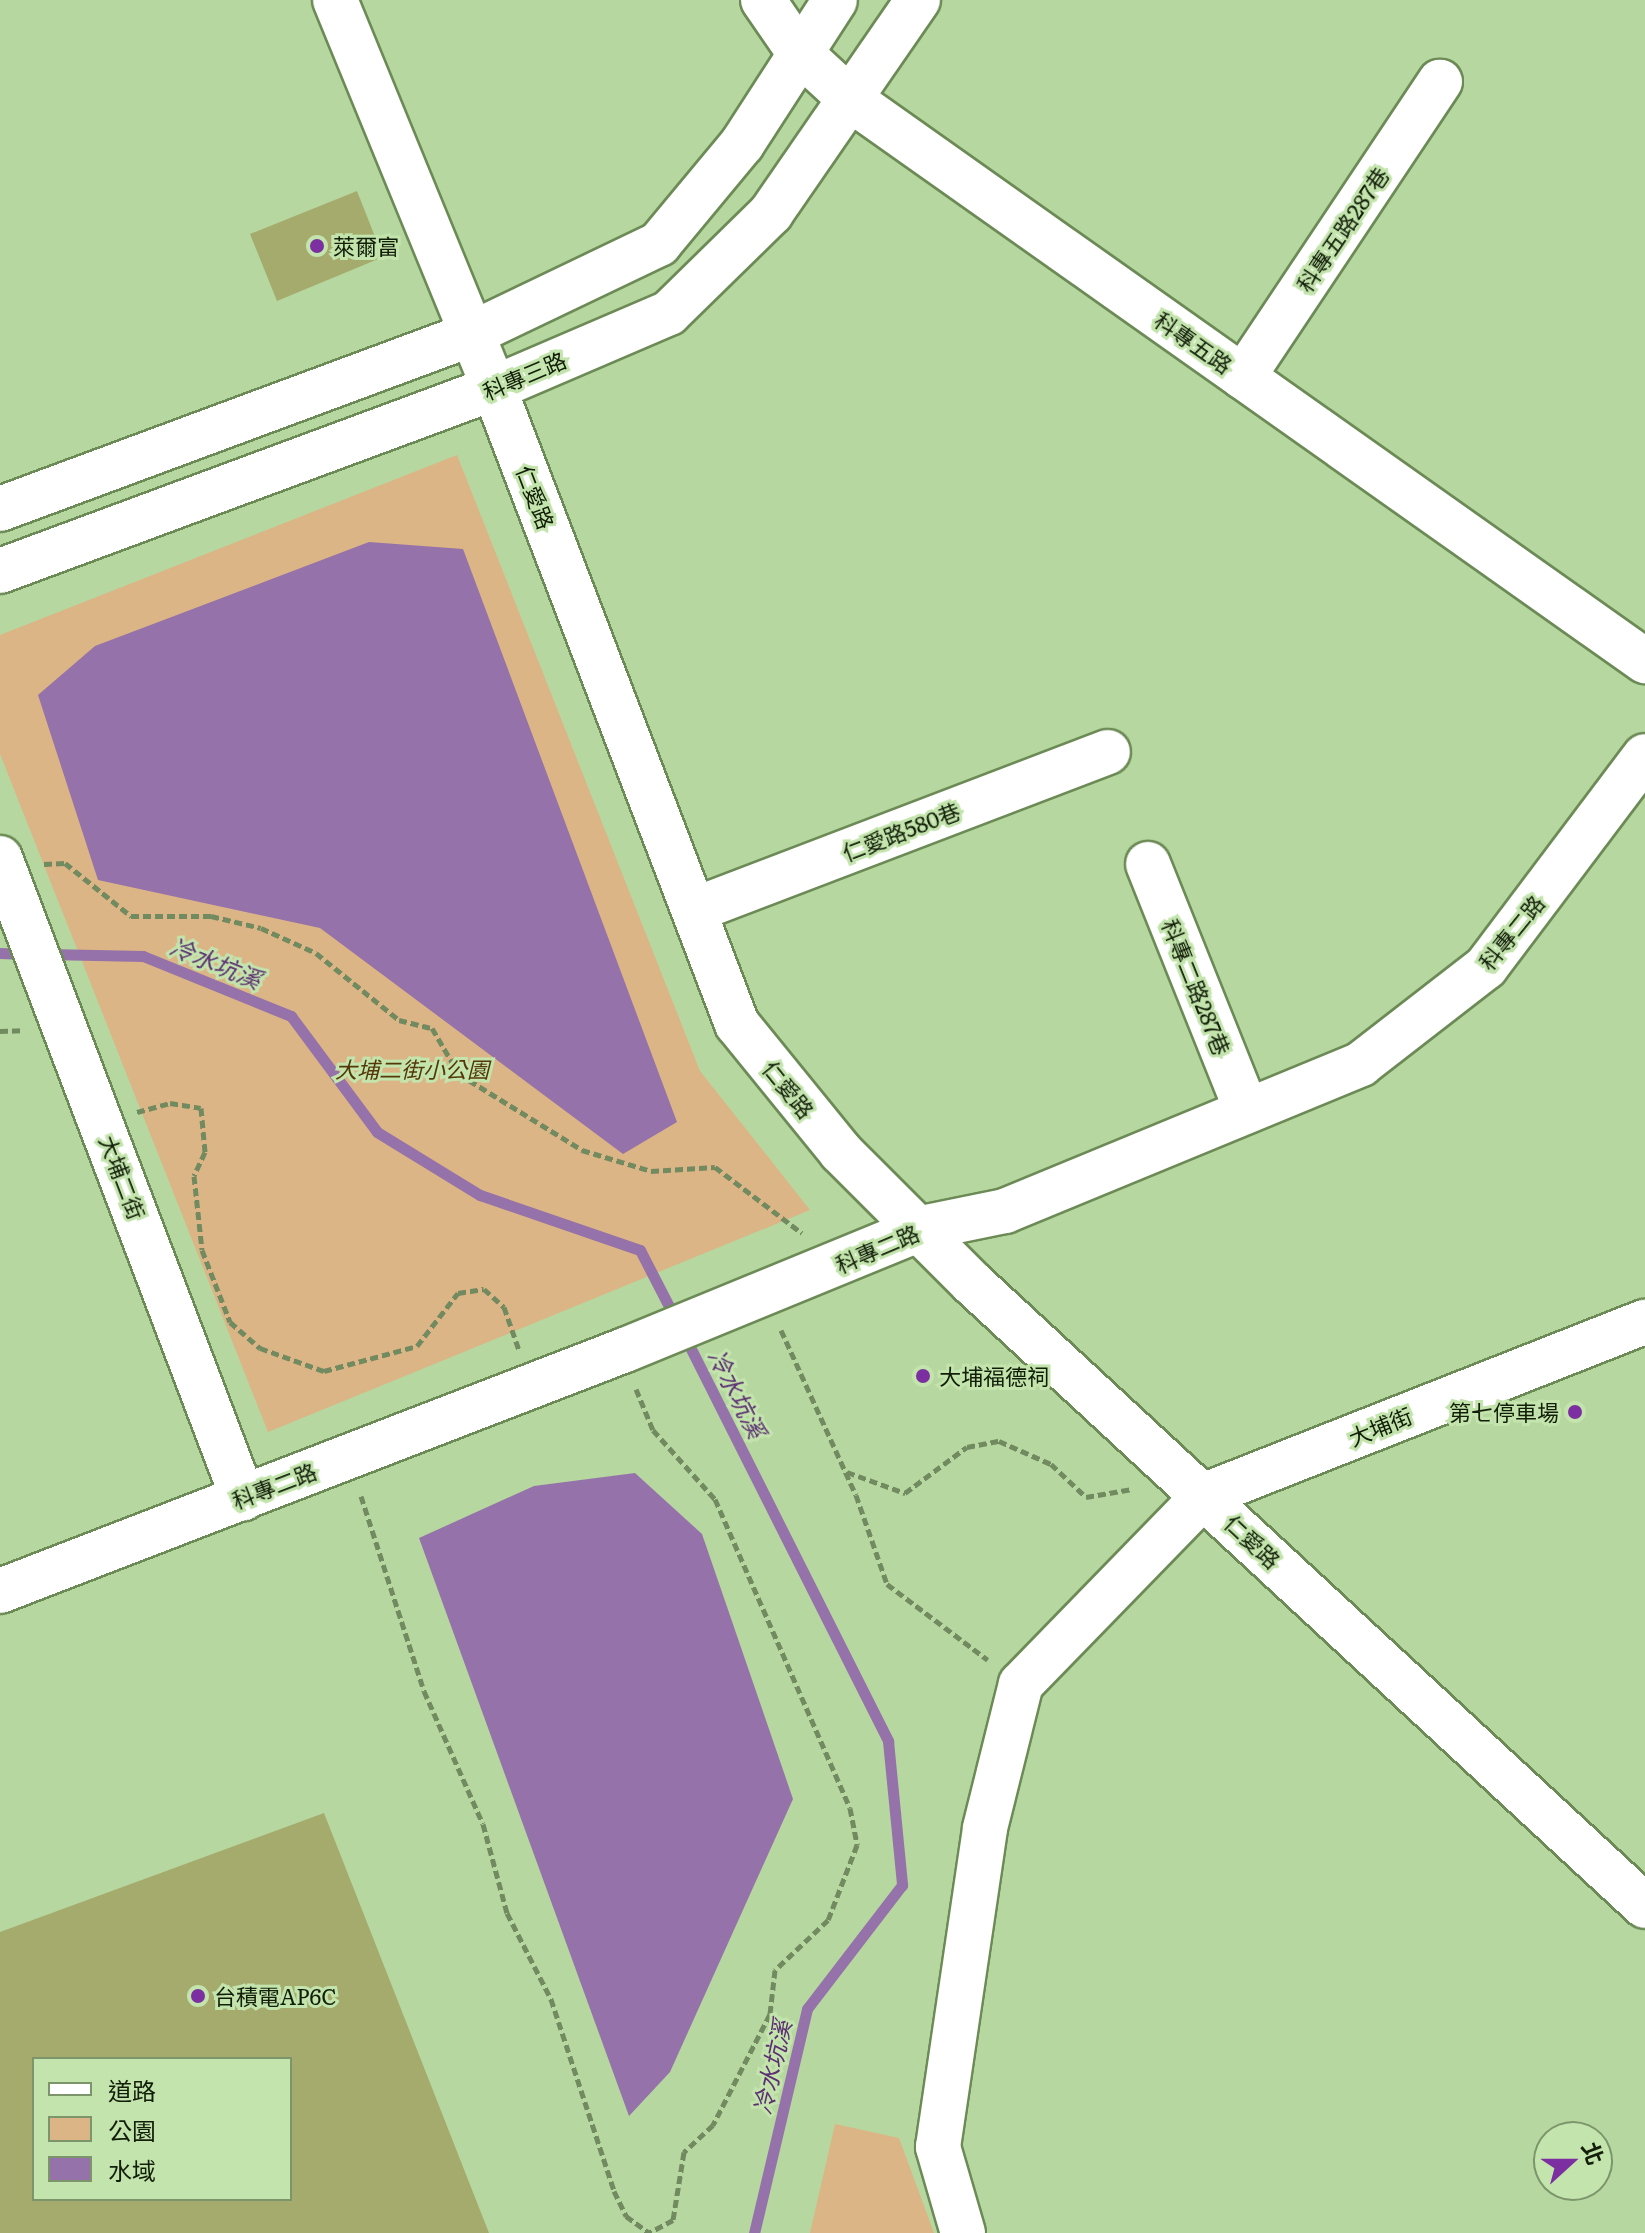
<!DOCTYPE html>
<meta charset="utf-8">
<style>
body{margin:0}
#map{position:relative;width:1645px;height:2233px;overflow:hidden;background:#b6d79f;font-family:Literata,"Noto Sans TC",serif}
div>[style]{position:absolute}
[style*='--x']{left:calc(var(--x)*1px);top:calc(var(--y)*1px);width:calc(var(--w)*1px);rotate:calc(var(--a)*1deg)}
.green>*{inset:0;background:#dbb585}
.water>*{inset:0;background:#9572a9}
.stream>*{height:11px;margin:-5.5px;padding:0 5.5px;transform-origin:5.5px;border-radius:5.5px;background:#9572a9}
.building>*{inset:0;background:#a5ab6d}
.path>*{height:5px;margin-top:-2.5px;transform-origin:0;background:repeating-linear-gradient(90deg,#728a60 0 8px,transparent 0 12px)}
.roads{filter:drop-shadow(2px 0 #6c8a56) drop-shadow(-2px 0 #6c8a56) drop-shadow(0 2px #6c8a56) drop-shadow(0 -2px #6c8a56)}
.minor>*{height:44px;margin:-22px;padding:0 22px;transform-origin:22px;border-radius:22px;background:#fff}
.dots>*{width:22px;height:22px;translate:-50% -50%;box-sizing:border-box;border:4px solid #c3e4ac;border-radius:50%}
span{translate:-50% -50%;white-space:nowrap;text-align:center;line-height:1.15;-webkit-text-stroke:6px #c3e4ac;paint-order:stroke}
.street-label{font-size:22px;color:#121e09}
.poi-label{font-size:22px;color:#121e09}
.left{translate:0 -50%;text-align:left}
.right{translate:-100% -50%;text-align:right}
.park-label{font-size:22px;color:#553708;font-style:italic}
.water-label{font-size:24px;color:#5c2e73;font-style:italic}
.legend{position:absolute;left:32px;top:2057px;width:260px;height:144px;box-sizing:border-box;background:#c3e4ac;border:2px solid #7c956b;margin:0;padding:10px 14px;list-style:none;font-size:24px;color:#121e09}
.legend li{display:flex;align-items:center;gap:16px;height:40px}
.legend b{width:40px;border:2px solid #7c956b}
.north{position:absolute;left:1533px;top:2121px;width:80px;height:80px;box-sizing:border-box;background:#c3e4ac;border:2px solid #7c956b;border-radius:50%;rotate:69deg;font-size:22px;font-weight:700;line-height:32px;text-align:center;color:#121e09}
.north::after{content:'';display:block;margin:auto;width:28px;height:36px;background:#7c2fa0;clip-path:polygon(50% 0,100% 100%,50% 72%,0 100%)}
</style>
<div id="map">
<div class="green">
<div style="clip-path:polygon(457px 455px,700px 1071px,810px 1210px,268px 1432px,0 754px,0 635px)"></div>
<div style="clip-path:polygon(835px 2124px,899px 2138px,934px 2233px,810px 2233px)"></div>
</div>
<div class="water">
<div style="clip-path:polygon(369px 542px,463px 549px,677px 1122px,623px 1154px,320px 928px,98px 880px,38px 695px,95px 646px)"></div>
<div style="clip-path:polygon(635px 1473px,702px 1534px,793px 1799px,670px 2072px,629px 2116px,419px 1538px,534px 1486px)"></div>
</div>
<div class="stream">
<div style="--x:0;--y:953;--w:26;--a:2"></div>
<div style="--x:47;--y:954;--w:96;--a:1.2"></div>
<div style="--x:143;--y:956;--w:160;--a:22.1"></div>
<div style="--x:291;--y:1016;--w:144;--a:53.4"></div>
<div style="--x:377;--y:1132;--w:121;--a:31.5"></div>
<div style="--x:480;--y:1195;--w:169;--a:19"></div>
<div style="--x:640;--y:1250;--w:76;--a:62.8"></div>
<div style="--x:683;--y:1333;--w:457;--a:63.3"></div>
<div style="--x:888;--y:1741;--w:145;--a:84.4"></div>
<div style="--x:902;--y:1885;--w:156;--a:127.5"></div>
<div style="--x:807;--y:2009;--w:230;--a:103.3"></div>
</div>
<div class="building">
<div style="clip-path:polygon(357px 191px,383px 257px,277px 301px,250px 234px)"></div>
<div style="clip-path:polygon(evenodd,324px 1813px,489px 2233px,0 2233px,0 1932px,324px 1813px,34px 2059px,290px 2059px,290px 2199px,34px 2199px,34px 2059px)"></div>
</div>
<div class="path">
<div style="--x:44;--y:864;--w:21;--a:-3"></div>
<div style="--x:65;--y:863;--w:85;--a:38.8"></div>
<div style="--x:131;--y:916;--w:80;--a:0"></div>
<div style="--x:211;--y:916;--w:51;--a:13.5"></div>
<div style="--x:261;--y:928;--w:60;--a:24.4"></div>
<div style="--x:316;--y:953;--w:107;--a:38.9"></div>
<div style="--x:399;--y:1020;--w:34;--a:14"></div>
<div style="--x:432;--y:1028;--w:53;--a:59.6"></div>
<div style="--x:459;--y:1074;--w:145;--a:31.7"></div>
<div style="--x:582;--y:1150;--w:72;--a:16.9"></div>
<div style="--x:651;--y:1171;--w:64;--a:-3.6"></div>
<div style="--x:715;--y:1167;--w:109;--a:37.2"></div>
<div style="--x:0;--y:1031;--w:23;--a:-2"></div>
<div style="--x:137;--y:1112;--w:34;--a:-15"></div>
<div style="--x:170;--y:1103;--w:31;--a:9"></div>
<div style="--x:201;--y:1108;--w:44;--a:84.8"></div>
<div style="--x:205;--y:1152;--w:26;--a:115"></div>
<div style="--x:194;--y:1176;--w:74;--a:83.8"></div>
<div style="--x:202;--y:1250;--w:77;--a:68.7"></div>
<div style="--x:230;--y:1322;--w:40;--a:41"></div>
<div style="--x:260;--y:1348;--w:68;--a:19.8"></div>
<div style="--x:324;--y:1371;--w:96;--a:-15"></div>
<div style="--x:417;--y:1346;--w:67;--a:-52.3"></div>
<div style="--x:458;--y:1293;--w:26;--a:-9"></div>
<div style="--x:484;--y:1289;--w:27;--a:42"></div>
<div style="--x:504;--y:1307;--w:46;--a:70.8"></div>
<div style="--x:781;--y:1330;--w:181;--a:65.6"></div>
<div style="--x:856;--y:1495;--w:94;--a:70.8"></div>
<div style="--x:887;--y:1584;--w:126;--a:37"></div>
<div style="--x:636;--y:1389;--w:44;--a:67.5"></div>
<div style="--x:653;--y:1430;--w:93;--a:48.1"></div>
<div style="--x:715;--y:1499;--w:337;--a:66.4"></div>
<div style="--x:850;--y:1808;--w:38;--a:79"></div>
<div style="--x:857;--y:1845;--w:80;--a:111.1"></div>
<div style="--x:828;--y:1920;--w:73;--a:136.7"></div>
<div style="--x:775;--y:1970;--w:44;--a:96.5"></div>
<div style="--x:770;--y:2014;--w:125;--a:117.2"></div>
<div style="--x:713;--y:2125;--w:40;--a:137"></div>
<div style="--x:684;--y:2152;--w:69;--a:99.2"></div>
<div style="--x:673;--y:2220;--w:27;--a:152"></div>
<div style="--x:847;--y:1472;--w:62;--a:19.9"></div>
<div style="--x:905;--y:1493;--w:77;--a:-36.6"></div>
<div style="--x:967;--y:1447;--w:33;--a:-11"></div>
<div style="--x:999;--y:1441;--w:57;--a:23.9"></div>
<div style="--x:1051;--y:1464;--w:48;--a:43.3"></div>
<div style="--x:1086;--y:1497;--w:47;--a:-9.9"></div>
<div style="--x:361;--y:1496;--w:205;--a:72.1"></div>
<div style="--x:424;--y:1691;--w:145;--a:66.1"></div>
<div style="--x:483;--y:1824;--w:92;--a:74.9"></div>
<div style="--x:507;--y:1913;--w:97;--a:62.9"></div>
<div style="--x:551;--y:1999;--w:202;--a:71.8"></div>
<div style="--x:614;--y:2191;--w:28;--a:64"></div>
<div style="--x:626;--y:2216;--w:29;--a:36"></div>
</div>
<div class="roads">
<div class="minor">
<div style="--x:335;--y:0;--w:419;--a:67.7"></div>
<div style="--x:494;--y:388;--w:681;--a:69.09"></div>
<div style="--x:737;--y:1024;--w:165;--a:50.9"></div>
<div style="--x:841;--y:1152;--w:185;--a:45"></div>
<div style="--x:972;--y:1283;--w:917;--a:42.79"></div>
<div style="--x:763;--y:0;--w:62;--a:55.5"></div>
<div style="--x:798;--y:51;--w:71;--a:42.7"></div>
<div style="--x:850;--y:99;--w:974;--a:35.26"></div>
<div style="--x:1243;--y:377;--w:355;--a:-56.3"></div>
<div style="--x:0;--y:509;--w:500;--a:-20.35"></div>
<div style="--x:469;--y:335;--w:211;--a:-25.6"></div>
<div style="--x:659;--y:244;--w:130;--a:-50.3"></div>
<div style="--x:742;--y:144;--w:171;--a:-57.1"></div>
<div style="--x:0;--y:571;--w:527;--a:-20.33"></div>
<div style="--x:494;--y:388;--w:190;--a:-23.2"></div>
<div style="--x:669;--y:313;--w:143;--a:-44.4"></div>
<div style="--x:771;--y:213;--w:259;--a:-55.4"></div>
<div style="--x:0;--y:858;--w:685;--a:69.21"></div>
<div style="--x:1148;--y:864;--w:266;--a:68.2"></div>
<div style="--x:694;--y:910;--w:443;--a:-20.9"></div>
<div style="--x:0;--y:1591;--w:670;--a:-21.09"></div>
<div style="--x:625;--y:1350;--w:321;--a:-22.3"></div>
<div style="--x:922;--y:1228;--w:85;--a:-11.6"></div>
<div style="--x:1005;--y:1211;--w:385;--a:-22.4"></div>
<div style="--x:1361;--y:1064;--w:158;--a:-37.8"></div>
<div style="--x:1486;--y:967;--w:264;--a:-53"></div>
<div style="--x:963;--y:2233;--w:90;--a:-106.2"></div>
<div style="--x:938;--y:2147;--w:322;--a:-81.6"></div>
<div style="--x:985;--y:1828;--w:148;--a:-76"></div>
<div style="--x:1021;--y:1684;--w:264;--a:-45.8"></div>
<div style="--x:1205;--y:1495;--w:473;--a:-21.5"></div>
</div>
</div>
<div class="dots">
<div style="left:317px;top:246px;background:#7c2fa0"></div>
<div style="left:923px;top:1376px;background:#7c2fa0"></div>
<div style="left:1575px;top:1412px;background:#7c2fa0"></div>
<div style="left:198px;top:1996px;background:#7c2fa0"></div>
</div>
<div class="street-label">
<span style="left:1342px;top:229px;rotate:-56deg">科專五路287巷</span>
<span style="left:1194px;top:342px;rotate:35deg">科專五路</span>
<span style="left:524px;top:375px;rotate:-23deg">科專三路</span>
<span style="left:536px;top:497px;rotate:69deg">仁愛路</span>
<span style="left:901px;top:831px;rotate:-21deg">仁愛路580巷</span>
<span style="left:1511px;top:932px;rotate:-51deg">科專二路</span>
<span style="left:1197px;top:987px;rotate:68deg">科專二路287巷</span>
<span style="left:789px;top:1089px;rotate:51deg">仁愛路</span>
<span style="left:123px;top:1177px;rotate:69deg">大埔二街</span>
<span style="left:877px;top:1248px;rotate:-23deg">科專二路</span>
<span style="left:1380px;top:1426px;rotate:-22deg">大埔街</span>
<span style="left:274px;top:1485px;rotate:-21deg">科專二路</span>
<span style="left:1253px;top:1541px;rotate:43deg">仁愛路</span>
</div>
<div class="poi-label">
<span class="left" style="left:333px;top:246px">萊爾富</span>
<span class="left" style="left:939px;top:1376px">大埔福德祠</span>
<span class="right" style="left:1559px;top:1412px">第七停車場</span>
<span class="left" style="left:214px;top:1996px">台積電AP6C</span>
</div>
<div class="park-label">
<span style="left:412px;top:1069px">大埔二街小公園</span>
</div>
<div class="water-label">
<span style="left:216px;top:962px;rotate:22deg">冷水坑溪</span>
<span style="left:738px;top:1393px;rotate:63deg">冷水坑溪</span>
<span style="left:771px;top:2067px;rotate:-77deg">冷水坑溪</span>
</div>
<ul class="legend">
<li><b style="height:10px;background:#fff"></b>道路</li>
<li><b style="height:22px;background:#dbb585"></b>公園</li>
<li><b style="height:22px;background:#9572a9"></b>水域</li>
</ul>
<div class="north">北</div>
</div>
